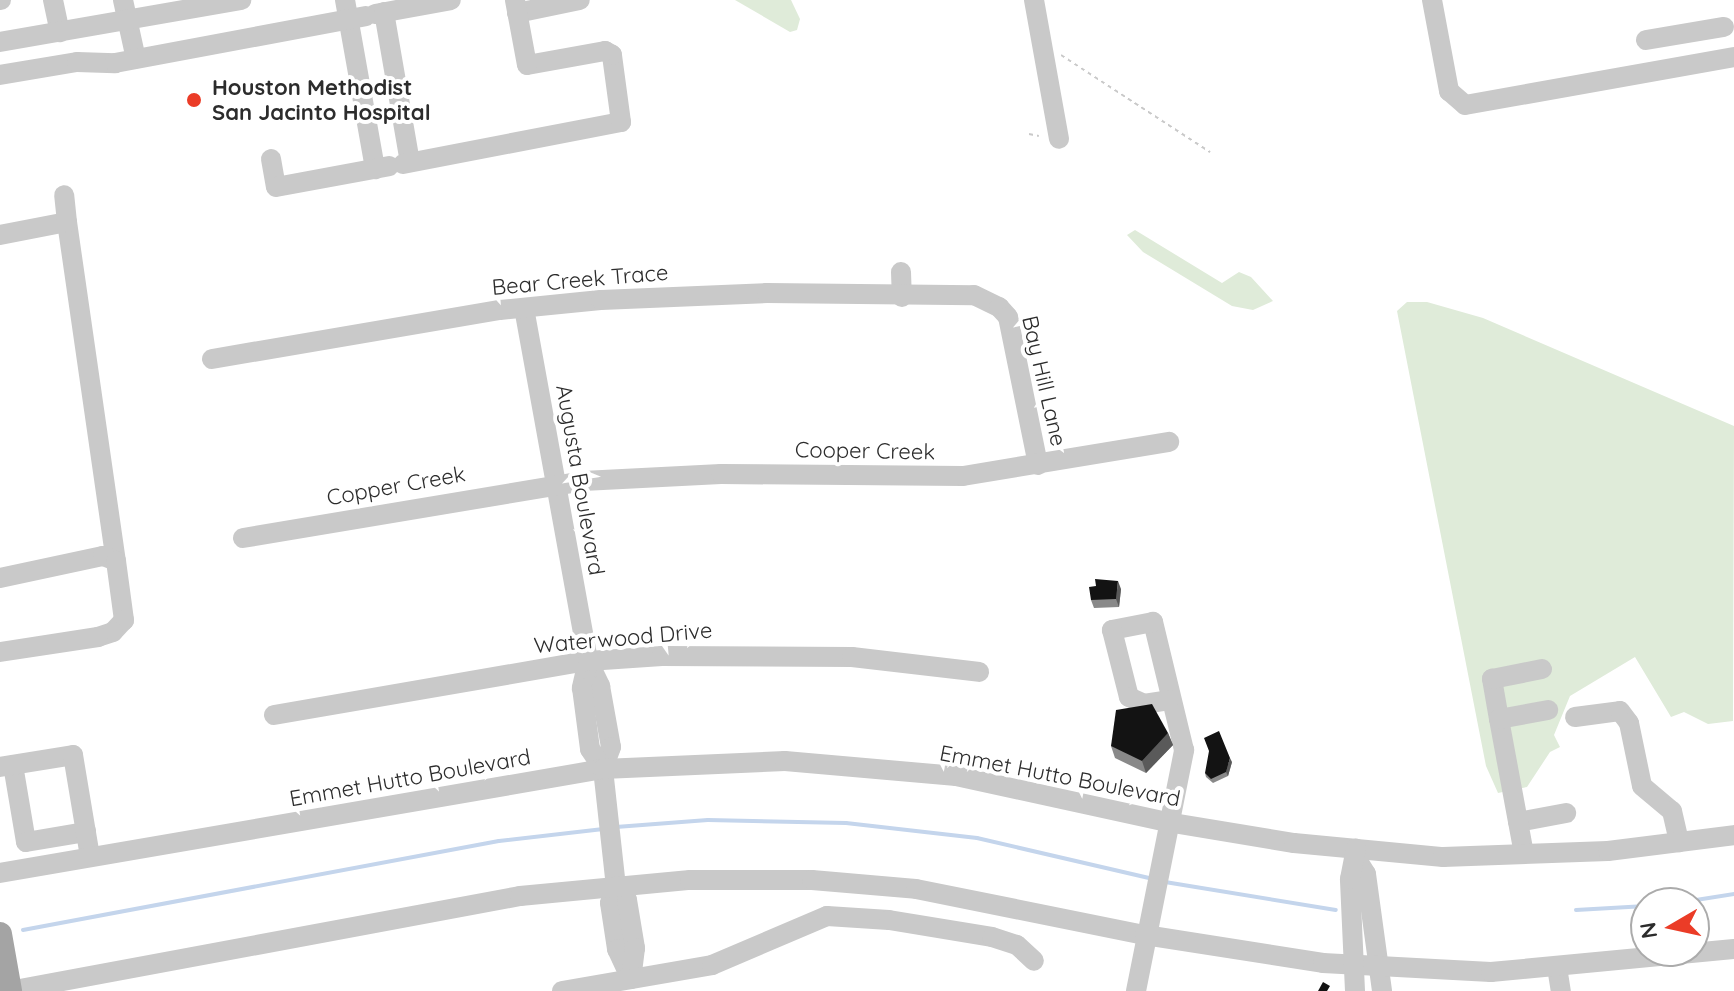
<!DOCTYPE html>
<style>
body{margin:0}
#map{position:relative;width:1734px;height:991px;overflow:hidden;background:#fff;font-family:Quicksand,sans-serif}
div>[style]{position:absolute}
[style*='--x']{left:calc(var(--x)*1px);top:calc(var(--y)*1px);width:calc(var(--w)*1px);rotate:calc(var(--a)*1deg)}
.green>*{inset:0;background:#dfebd9}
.stream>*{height:4px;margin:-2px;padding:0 2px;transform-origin:2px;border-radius:2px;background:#c4d5ec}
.path>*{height:2px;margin-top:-1px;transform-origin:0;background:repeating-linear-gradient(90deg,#c9c9c9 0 4px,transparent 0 8px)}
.minor>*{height:20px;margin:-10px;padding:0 10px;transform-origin:10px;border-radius:10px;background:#c9c9c9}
.major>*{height:24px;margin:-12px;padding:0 12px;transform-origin:12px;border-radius:12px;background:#a4a4a4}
.wall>*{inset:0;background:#898989}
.shaded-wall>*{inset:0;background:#5a5a5a}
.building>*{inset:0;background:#131313}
.dots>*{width:22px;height:22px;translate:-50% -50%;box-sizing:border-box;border:4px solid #fff;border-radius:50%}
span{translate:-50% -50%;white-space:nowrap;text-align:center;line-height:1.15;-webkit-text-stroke:8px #fff;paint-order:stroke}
.poi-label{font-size:22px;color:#2c2c2c;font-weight:700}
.left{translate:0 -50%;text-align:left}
.street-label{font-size:22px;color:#2c2c2c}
.north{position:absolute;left:1630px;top:887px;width:80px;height:80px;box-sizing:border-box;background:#fff;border:2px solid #ababab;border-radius:50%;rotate:261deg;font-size:22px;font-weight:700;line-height:32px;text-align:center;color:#2c2c2c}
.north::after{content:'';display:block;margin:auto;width:28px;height:36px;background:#eb3c27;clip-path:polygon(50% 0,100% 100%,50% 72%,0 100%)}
</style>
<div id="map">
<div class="green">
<div style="clip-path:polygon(735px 0,791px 0,800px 19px,797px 30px,790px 32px)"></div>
<div style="clip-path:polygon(1135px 230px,1222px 283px,1239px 272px,1251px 277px,1273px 301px,1253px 310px,1232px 306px,1143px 252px,1127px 235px)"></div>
<div style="clip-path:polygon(1407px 302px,1427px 302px,1483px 318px,1734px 426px,1733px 721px,1708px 724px,1684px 712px,1671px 717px,1635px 657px,1570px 696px,1554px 735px,1560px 747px,1550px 752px,1527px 787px,1498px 793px,1486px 766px,1397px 311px)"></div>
</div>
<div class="stream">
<div style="--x:616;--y:827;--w:92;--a:-4.4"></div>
<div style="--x:708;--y:820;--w:138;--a:1.2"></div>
<div style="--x:846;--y:823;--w:132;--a:6.5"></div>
<div style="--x:977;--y:838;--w:181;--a:13.1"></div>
<div style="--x:1165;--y:882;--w:173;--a:9.3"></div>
<div style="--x:1677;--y:903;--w:58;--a:-9"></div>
<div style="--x:1576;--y:910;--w:70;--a:-3.3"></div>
<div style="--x:23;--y:930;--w:484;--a:-10.6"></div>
<div style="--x:499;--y:841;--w:105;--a:-6.6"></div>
</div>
<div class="path">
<div style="--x:1061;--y:55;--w:178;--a:33.1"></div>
<div style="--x:1029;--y:134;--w:10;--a:11"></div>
</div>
<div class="minor">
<div style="--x:0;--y:0;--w:1;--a:0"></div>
<div style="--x:53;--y:0;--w:33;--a:78"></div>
<div style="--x:123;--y:0;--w:60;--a:77.6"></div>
<div style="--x:345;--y:0;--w:172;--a:79.9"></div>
<div style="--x:1034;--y:0;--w:141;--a:79.8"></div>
<div style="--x:1432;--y:0;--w:93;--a:79.4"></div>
<div style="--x:1449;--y:91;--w:21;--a:41"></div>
<div style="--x:1465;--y:105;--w:273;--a:-10.1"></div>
<div style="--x:384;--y:12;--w:152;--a:80.2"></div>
<div style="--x:517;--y:13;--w:64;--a:-11.7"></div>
<div style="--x:375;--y:14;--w:77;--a:-10.4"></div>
<div style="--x:1646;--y:40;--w:79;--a:-9.5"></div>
<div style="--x:0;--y:42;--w:245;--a:-9.9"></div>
<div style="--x:0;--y:75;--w:78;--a:-9.6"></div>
<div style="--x:77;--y:62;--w:38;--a:2"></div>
<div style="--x:115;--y:63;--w:255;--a:-10.6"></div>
<div style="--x:271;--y:159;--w:28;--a:80"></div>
<div style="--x:276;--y:187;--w:115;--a:-10.5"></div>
<div style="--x:403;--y:164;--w:222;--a:-10.9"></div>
<div style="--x:621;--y:122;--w:68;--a:-97.7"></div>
<div style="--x:612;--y:55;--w:8;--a:-150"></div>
<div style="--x:605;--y:51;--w:79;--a:169.8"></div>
<div style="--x:527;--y:65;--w:66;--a:-100.5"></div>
<div style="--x:67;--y:222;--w:343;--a:81.8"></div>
<div style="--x:0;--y:235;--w:68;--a:-11"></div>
<div style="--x:67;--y:222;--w:27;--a:-96"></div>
<div style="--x:901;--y:272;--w:25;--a:88"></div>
<div style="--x:524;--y:308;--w:359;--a:79.7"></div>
<div style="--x:588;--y:661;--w:28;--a:64"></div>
<div style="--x:600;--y:686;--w:62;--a:79.8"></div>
<div style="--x:611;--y:747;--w:23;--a:110"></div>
<div style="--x:212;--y:359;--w:292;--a:-9.7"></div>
<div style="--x:500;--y:310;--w:101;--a:-5.7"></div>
<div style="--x:601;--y:300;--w:166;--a:-2.4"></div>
<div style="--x:767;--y:293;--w:207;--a:0.6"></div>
<div style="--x:974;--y:295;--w:28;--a:26"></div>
<div style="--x:999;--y:307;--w:13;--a:48"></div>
<div style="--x:1008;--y:317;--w:151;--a:78.5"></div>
<div style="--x:243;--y:538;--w:345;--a:-9.5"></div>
<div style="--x:583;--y:481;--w:138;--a:-2.9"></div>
<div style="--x:721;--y:474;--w:242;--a:0.5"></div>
<div style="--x:963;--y:476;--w:209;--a:-9.4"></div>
<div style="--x:0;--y:578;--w:105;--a:-12.1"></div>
<div style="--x:103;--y:556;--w:14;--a:21"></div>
<div style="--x:116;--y:561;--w:60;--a:82.3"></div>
<div style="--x:124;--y:620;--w:16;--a:133"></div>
<div style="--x:113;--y:632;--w:16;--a:162"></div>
<div style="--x:98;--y:637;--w:99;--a:171.3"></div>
<div style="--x:588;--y:661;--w:28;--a:103"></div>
<div style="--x:582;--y:688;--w:62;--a:82.5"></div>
<div style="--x:590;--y:749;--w:24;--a:57"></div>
<div style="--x:603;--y:769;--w:118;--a:83.7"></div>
<div style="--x:616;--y:886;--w:18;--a:109"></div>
<div style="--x:610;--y:903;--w:47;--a:81.3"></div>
<div style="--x:617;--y:949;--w:33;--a:65"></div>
<div style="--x:274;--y:715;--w:319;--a:-9.8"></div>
<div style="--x:588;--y:661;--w:74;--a:-3.9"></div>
<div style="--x:662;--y:656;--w:190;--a:0.3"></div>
<div style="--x:852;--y:657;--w:128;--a:6.7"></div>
<div style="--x:1575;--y:717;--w:45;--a:-7.6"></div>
<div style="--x:1620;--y:711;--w:15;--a:53"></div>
<div style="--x:1629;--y:723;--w:64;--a:78.3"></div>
<div style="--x:1642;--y:786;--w:39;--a:40"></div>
<div style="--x:1672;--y:811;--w:32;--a:77"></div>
<div style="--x:1499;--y:719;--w:41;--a:-99.9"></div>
<div style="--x:1492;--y:679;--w:51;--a:-11.3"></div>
<div style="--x:13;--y:765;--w:78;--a:80.4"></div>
<div style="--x:26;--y:842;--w:61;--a:-9.5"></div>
<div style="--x:0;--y:767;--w:74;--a:-9.3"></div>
<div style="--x:73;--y:755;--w:103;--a:80.5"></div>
<div style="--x:1518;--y:822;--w:49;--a:-10.6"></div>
<div style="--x:1524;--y:854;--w:137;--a:-100.5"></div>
<div style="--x:1499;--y:719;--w:50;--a:-10.4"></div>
<div style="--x:1356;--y:858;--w:19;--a:58"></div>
<div style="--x:1366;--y:874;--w:118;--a:82.2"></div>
<div style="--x:0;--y:873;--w:612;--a:-9.79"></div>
<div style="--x:603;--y:769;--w:182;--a:-2.5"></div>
<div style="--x:785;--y:761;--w:172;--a:5"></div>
<div style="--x:956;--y:776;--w:216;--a:12.3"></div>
<div style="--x:1167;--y:822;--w:129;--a:9.4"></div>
<div style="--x:1294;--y:843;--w:150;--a:5.4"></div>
<div style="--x:1443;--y:857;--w:165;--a:-2.1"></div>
<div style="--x:1608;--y:851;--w:127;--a:-7.2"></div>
<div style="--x:616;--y:886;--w:18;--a:52"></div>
<div style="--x:627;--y:900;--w:49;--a:80.5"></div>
<div style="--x:635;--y:948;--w:31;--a:97"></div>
<div style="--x:1557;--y:967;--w:24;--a:81"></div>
<div style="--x:9;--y:991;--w:520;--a:-10.53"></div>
<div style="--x:520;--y:896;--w:171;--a:-5.4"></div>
<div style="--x:690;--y:880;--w:122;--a:0"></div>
<div style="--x:812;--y:880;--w:104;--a:4.9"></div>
<div style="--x:916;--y:889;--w:234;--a:11.4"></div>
<div style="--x:1145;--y:935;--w:180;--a:8.9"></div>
<div style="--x:1323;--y:963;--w:168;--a:3.1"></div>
<div style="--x:1491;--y:972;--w:244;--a:-5.4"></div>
<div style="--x:562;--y:991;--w:152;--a:-9.8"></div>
<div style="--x:712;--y:965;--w:125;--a:-23.1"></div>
<div style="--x:827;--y:916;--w:62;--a:3.7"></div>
<div style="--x:889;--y:920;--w:104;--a:9.4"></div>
<div style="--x:992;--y:937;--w:26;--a:18"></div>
<div style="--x:1017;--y:945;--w:23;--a:43"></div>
<div style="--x:1136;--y:991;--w:246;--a:-78.7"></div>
<div style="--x:1184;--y:750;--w:132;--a:-103.6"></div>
<div style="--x:1153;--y:622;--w:42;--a:169"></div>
<div style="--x:1112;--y:630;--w:69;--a:75.8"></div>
<div style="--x:1129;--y:697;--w:17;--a:25"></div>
<div style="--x:1144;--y:704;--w:25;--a:-9"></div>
<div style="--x:1355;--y:991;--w:112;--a:-92.6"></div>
<div style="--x:1350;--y:879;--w:31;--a:-79"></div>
</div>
<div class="major">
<div style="--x:0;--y:934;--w:58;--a:80"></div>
</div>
<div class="wall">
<div style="clip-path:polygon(1121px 589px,1119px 607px,1094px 608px,1091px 600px)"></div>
<div style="clip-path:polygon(1168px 733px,1173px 745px,1146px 773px,1115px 758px,1111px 746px)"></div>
<div style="clip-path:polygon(1232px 762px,1228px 776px,1213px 783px,1206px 777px,1205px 773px)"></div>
</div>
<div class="shaded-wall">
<div style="clip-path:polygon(1118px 581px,1121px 589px,1119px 607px,1116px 599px)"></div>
<div style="clip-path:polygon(1168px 733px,1173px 745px,1146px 773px,1142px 761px)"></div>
<div style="clip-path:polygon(1230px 758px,1232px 762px,1228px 776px,1226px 772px)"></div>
</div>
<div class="building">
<div style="clip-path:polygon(1095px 579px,1118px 581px,1116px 599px,1091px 600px,1089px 587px,1096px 586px)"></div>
<div style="clip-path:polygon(1152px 704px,1168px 733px,1142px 761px,1111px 746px,1116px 710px)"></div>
<div style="clip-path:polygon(1219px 731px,1230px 758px,1226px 772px,1211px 779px,1205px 773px,1209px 751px,1204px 738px)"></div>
<div style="clip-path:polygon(1323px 982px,1330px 986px,1327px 991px,1318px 991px)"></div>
</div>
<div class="dots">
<div style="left:194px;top:100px;background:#eb3c27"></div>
</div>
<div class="poi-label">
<span class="left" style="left:212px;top:100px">Houston Methodist<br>San Jacinto Hospital</span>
</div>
<div class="street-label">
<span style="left:580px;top:280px;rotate:-5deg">Bear Creek Trace</span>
<span style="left:1044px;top:381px;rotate:77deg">Bay Hill Lane</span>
<span style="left:865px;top:451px;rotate:1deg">Cooper Creek</span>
<span style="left:580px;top:480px;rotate:80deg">Augusta Boulevard</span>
<span style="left:396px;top:486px;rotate:-10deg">Copper Creek</span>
<span style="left:623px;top:638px;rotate:-5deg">Waterwood Drive</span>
<span style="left:1060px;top:776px;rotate:11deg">Emmet Hutto Boulevard</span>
<span style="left:410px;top:778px;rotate:-10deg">Emmet Hutto Boulevard</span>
</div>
<div class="north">N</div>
</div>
